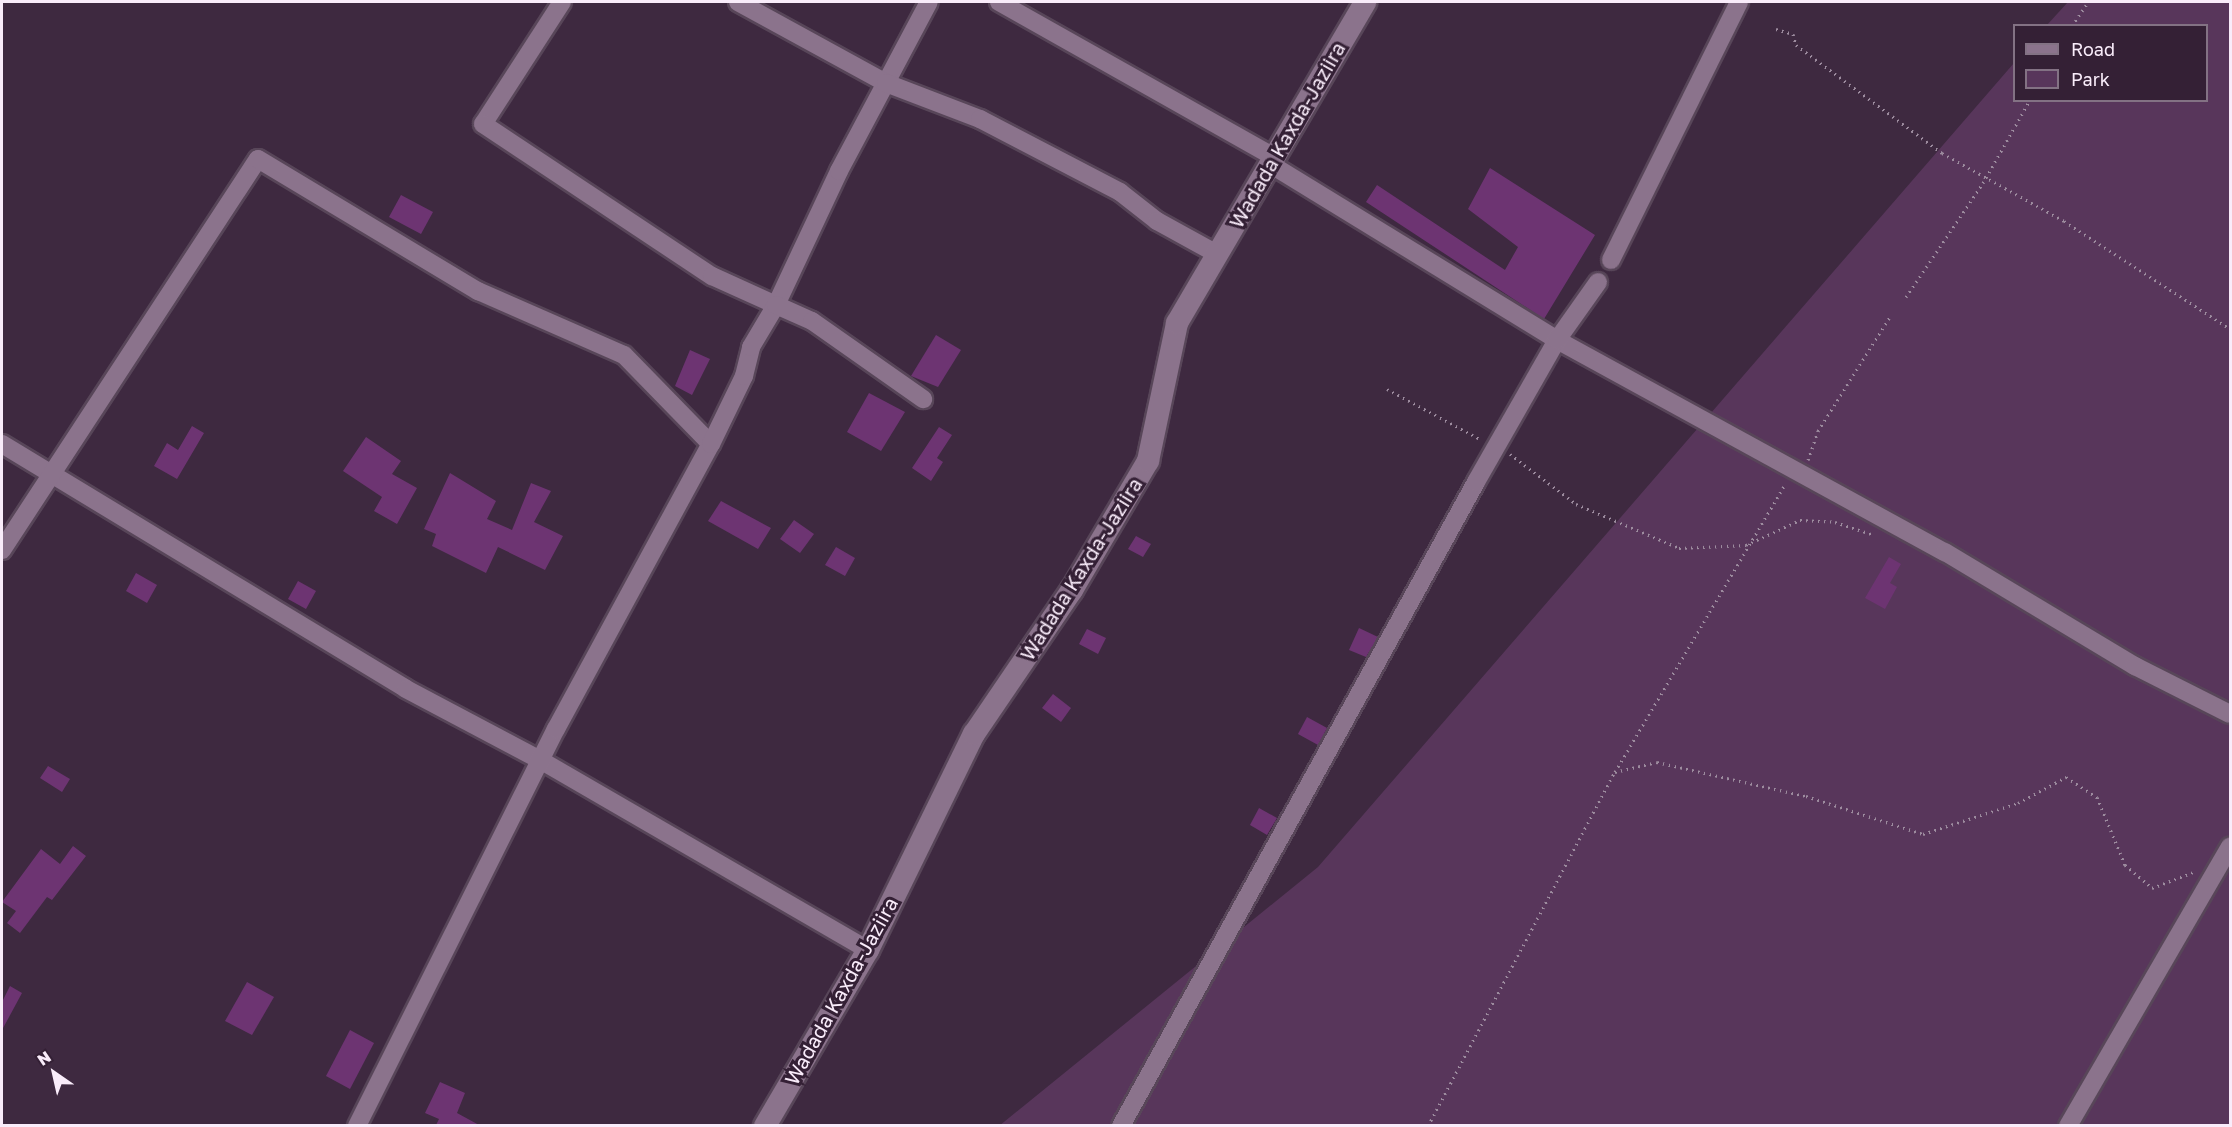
<!DOCTYPE html>
<style>
body{margin:0}
#map{position:relative;width:2232px;height:1127px;overflow:hidden;background:#3e2940;font-family:"Golos Text",sans-serif}
div>[style]{position:absolute}
[style*='--x']{left:calc(var(--x)*1px);top:calc(var(--y)*1px);width:calc(var(--w)*1px);rotate:calc(var(--a)*1deg)}
.green>*{inset:0;background:#58365b}
.building>*{inset:0;background:#6d3472}
.path>*{height:3px;margin-top:-1.5px;transform-origin:0;background:repeating-linear-gradient(90deg,#9d8c9f 0 1.5px,transparent 0 6px)}
.roads{filter:drop-shadow(2px 0 #584659) drop-shadow(-2px 0 #584659) drop-shadow(0 2px #584659) drop-shadow(0 -2px #584659)}
.minor>*{height:18px;margin:-9px;padding:0 9px;transform-origin:9px;border-radius:9px;background:#8b738c}
.tertiary>*{height:22px;margin:-11px;padding:0 11px;transform-origin:11px;border-radius:11px;background:#8b738c}
span{translate:-50% -50%;white-space:nowrap;text-align:center;line-height:1.15;-webkit-text-stroke:6px #342035;paint-order:stroke}
.street-label{font-size:20px;color:#f9ecfa}
.frame{position:absolute;inset:0;border:3px solid #f9ecfa;pointer-events:none}
.legend{position:absolute;left:2013px;top:24px;width:195px;height:78px;box-sizing:border-box;background:#342035;border:2px solid #837284;margin:0;padding:8px 10px;list-style:none;font-size:18px;color:#f9ecfa}
.legend li{display:flex;align-items:center;gap:12px;height:30px}
.legend b{width:30px;border:2px solid #837284}
.north{position:absolute;left:24px;top:1043px;width:60px;height:60px;-webkit-text-stroke:4px #342035;paint-order:stroke;rotate:326deg;font-size:16px;font-weight:700;line-height:24px;text-align:center;color:#f9ecfa}
.north::after{content:'';display:block;margin:auto;width:21px;height:27px;background:#f9ecfa;clip-path:polygon(50% 0,100% 100%,50% 72%,0 100%)}
</style>
<div id="map">
<div class="green">
<div style="clip-path:polygon(2068px 2px,2230px 2px,2230px 1125px,999px 1126px,1318px 867px,2014px 63px,2014px 100px,2206px 100px,2206px 26px,2047px 25px)"></div>
</div>
<div class="building">
<div style="clip-path:polygon(1490px 168px,1595px 235px,1544px 319px,1366px 202px,1377px 185px,1505px 270px,1518px 247px,1468px 209px)"></div>
<div style="clip-path:polygon(401px 195px,433px 212px,421px 234px,389px 217px)"></div>
<div style="clip-path:polygon(936px 335px,961px 350px,938px 387px,911px 376px)"></div>
<div style="clip-path:polygon(690px 350px,710px 359px,692px 395px,675px 386px)"></div>
<div style="clip-path:polygon(869px 393px,905px 412px,881px 451px,847px 432px)"></div>
<div style="clip-path:polygon(192px 426px,204px 433px,177px 479px,154px 466px,167px 443px,178px 450px)"></div>
<div style="clip-path:polygon(939px 427px,952px 435px,937px 458px,943px 462px,931px 481px,912px 468px)"></div>
<div style="clip-path:polygon(366px 437px,401px 461px,392px 474px,417px 488px,397px 524px,374px 511px,382px 497px,343px 471px)"></div>
<div style="clip-path:polygon(450px 473px,496px 501px,487px 519px,512px 530px,531px 483px,551px 491px,534px 522px,563px 536px,545px 570px,498px 547px,486px 573px,432px 546px,436px 534px,424px 529px)"></div>
<div style="clip-path:polygon(721px 501px,771px 528px,758px 549px,708px 521px)"></div>
<div style="clip-path:polygon(794px 520px,814px 534px,800px 553px,780px 539px)"></div>
<div style="clip-path:polygon(1136px 536px,1151px 544px,1143px 557px,1128px 549px)"></div>
<div style="clip-path:polygon(836px 547px,855px 558px,845px 576px,825px 565px)"></div>
<div style="clip-path:polygon(1889px 557px,1901px 564px,1890px 583px,1897px 587px,1885px 609px,1865px 598px)"></div>
<div style="clip-path:polygon(136px 573px,157px 585px,147px 603px,126px 591px)"></div>
<div style="clip-path:polygon(298px 581px,316px 591px,306px 609px,288px 599px)"></div>
<div style="clip-path:polygon(1359px 628px,1378px 637px,1366px 657px,1349px 650px)"></div>
<div style="clip-path:polygon(1087px 629px,1106px 638px,1098px 654px,1079px 644px)"></div>
<div style="clip-path:polygon(1053px 694px,1071px 708px,1061px 722px,1042px 708px)"></div>
<div style="clip-path:polygon(1307px 717px,1327px 728px,1318px 745px,1298px 734px)"></div>
<div style="clip-path:polygon(48px 766px,70px 779px,62px 792px,40px 778px)"></div>
<div style="clip-path:polygon(1259px 808px,1277px 818px,1267px 835px,1250px 825px)"></div>
<div style="clip-path:polygon(73px 846px,86px 856px,52px 900px,47px 897px,20px 933px,7px 923px,16px 911px,2px 902px,41px 849px,60px 864px)"></div>
<div style="clip-path:polygon(247px 982px,274px 997px,252px 1035px,225px 1021px)"></div>
<div style="clip-path:polygon(10px 986px,22px 993px,2px 1030px,2px 1002px)"></div>
<div style="clip-path:polygon(350px 1030px,374px 1043px,350px 1089px,326px 1076px)"></div>
<div style="clip-path:polygon(440px 1082px,465px 1093px,457px 1113px,479px 1125px,436px 1125px,439px 1119px,425px 1113px)"></div>
</div>
<div class="path">
<div style="--x:2072;--y:26;--w:29;--a:-56"></div>
<div style="--x:1776;--y:29;--w:18;--a:16"></div>
<div style="--x:1793;--y:34;--w:11;--a:75"></div>
<div style="--x:1796;--y:45;--w:182;--a:36.5"></div>
<div style="--x:1942;--y:153;--w:140;--a:29.1"></div>
<div style="--x:2064;--y:221;--w:198;--a:33"></div>
<div style="--x:1906;--y:297;--w:138;--a:-56"></div>
<div style="--x:1983;--y:183;--w:95;--a:-60.5"></div>
<div style="--x:1387;--y:389;--w:106;--a:28.3"></div>
<div style="--x:1510;--y:454;--w:83;--a:37.1"></div>
<div style="--x:1576;--y:504;--w:112;--a:23.1"></div>
<div style="--x:1679;--y:548;--w:67;--a:-2.6"></div>
<div style="--x:1746;--y:545;--w:60;--a:-24.8"></div>
<div style="--x:1800;--y:520;--w:35;--a:3"></div>
<div style="--x:1835;--y:522;--w:41;--a:18.4"></div>
<div style="--x:1808;--y:460;--w:31;--a:-71"></div>
<div style="--x:1818;--y:431;--w:137;--a:-57.8"></div>
<div style="--x:1615;--y:772;--w:334;--a:-59.4"></div>
<div style="--x:1428;--y:1126;--w:400;--a:-62.2"></div>
<div style="--x:1615;--y:772;--w:43;--a:-13.4"></div>
<div style="--x:1657;--y:762;--w:153;--a:12.9"></div>
<div style="--x:1806;--y:796;--w:123;--a:18"></div>
<div style="--x:1923;--y:834;--w:100;--a:-18.1"></div>
<div style="--x:2018;--y:803;--w:55;--a:-28.4"></div>
<div style="--x:2066;--y:777;--w:37;--a:33"></div>
<div style="--x:2097;--y:797;--w:74;--a:67.6"></div>
<div style="--x:2125;--y:865;--w:35;--a:40"></div>
<div style="--x:2152;--y:888;--w:47;--a:-21.1"></div>
</div>
<div class="roads">
<div class="minor">
<div style="--x:562;--y:2;--w:145;--a:122.9"></div>
<div style="--x:483;--y:124;--w:275;--a:33.6"></div>
<div style="--x:712;--y:276;--w:70;--a:24.4"></div>
<div style="--x:776;--y:305;--w:148;--a:-64.8"></div>
<div style="--x:839;--y:171;--w:191;--a:-62"></div>
<div style="--x:738;--y:2;--w:169;--a:28.7"></div>
<div style="--x:886;--y:83;--w:101;--a:21"></div>
<div style="--x:980;--y:119;--w:158;--a:27.5"></div>
<div style="--x:1120;--y:192;--w:47;--a:38.1"></div>
<div style="--x:1157;--y:221;--w:68;--a:28.8"></div>
<div style="--x:999;--y:2;--w:316;--a:29.4"></div>
<div style="--x:1270;--y:164;--w:337;--a:31.5"></div>
<div style="--x:1557;--y:340;--w:442;--a:28.7"></div>
<div style="--x:1945;--y:552;--w:222;--a:31"></div>
<div style="--x:2135;--y:666;--w:106;--a:26.8"></div>
<div style="--x:1611;--y:260;--w:288;--a:-63.6"></div>
<div style="--x:2;--y:444;--w:472;--a:31.2"></div>
<div style="--x:406;--y:689;--w:154;--a:27.9"></div>
<div style="--x:542;--y:761;--w:377;--a:30.1"></div>
<div style="--x:2;--y:550;--w:467;--a:-56.8"></div>
<div style="--x:258;--y:159;--w:257;--a:31"></div>
<div style="--x:478;--y:291;--w:159;--a:23.7"></div>
<div style="--x:624;--y:355;--w:124;--a:45.7"></div>
<div style="--x:357;--y:1126;--w:444;--a:-63.4"></div>
<div style="--x:556;--y:729;--w:324;--a:-61.5"></div>
<div style="--x:711;--y:444;--w:76;--a:-64.1"></div>
<div style="--x:744;--y:376;--w:30;--a:-76"></div>
<div style="--x:751;--y:347;--w:49;--a:-59.2"></div>
<div style="--x:776;--y:305;--w:39;--a:24"></div>
<div style="--x:812;--y:321;--w:136;--a:35.1"></div>
<div style="--x:1121;--y:1126;--w:735;--a:-61.13"></div>
<div style="--x:1476;--y:482;--w:163;--a:-60.3"></div>
<div style="--x:1557;--y:340;--w:71;--a:-54.7"></div>
<div style="--x:2068;--y:1126;--w:323;--a:-59.9"></div>
</div>
<div class="tertiary">
<div style="--x:765;--y:1126;--w:204;--a:-59.7"></div>
<div style="--x:868;--y:950;--w:241;--a:-63.9"></div>
<div style="--x:974;--y:734;--w:174;--a:-55.8"></div>
<div style="--x:1072;--y:590;--w:150;--a:-59.5"></div>
<div style="--x:1148;--y:461;--w:141;--a:-78.1"></div>
<div style="--x:1177;--y:323;--w:372;--a:-59.6"></div>
</div>
</div>
<div class="street-label">
<span style="left:1287px;top:135px;rotate:-60deg">Wadada Kaxda-Jaziira</span>
<span style="left:1081px;top:569px;rotate:-58deg">Wadada Kaxda-Jaziira</span>
<span style="left:841px;top:991px;rotate:-61deg">Wadada Kaxda-Jaziira</span>
</div>
<div class="frame"></div>
<ul class="legend">
<li><b style="height:8px;background:#8b738c"></b>Road</li>
<li><b style="height:16px;background:#58365b"></b>Park</li>
</ul>
<div class="north">N</div>
</div>
